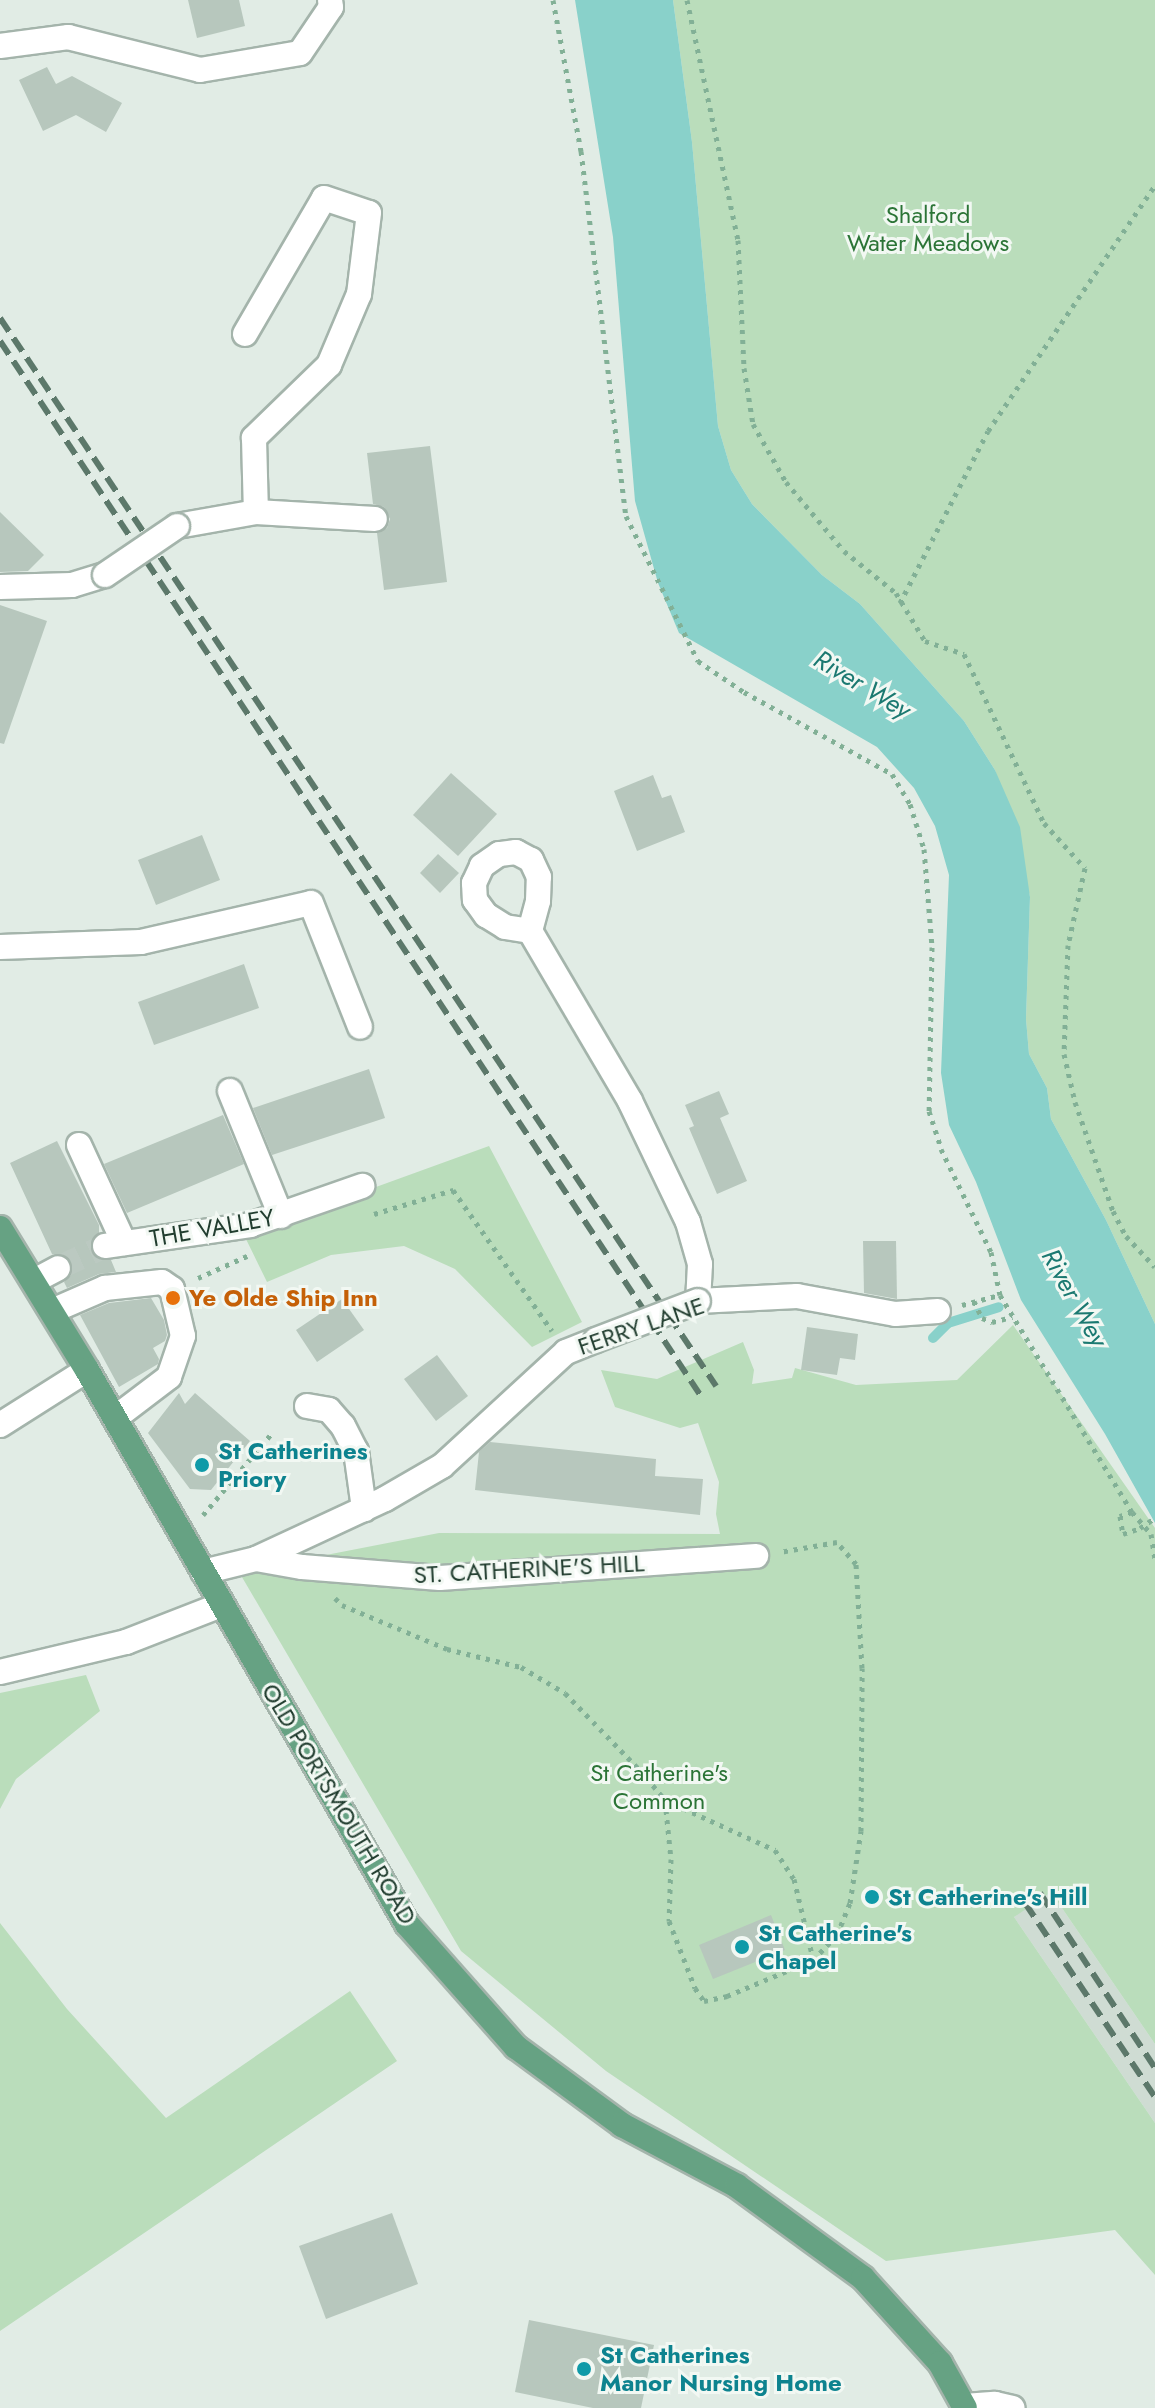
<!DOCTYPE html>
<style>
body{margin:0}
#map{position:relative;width:1155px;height:2408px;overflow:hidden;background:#e1ece5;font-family:Jost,sans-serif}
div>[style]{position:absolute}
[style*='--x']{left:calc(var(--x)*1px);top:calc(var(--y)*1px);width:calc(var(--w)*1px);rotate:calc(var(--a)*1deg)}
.built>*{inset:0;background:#cfdcd3}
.green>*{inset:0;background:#baddbb}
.water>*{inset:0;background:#89d1ca}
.stream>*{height:10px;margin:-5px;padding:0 5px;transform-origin:5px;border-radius:5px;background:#89d1ca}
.building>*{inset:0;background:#b7c7bd}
.minor-tunnel>*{height:24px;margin-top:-12px;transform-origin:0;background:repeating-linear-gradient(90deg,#bbc9c1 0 24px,transparent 0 36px)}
.path>*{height:5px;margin-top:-2.5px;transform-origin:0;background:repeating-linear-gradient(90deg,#82b096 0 4px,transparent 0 10px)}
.roads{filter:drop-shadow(2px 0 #a4b4ab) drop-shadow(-2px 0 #a4b4ab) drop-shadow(0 2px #a4b4ab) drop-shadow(0 -2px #a4b4ab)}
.minor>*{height:24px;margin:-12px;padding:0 12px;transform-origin:12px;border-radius:12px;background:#fff}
.major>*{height:24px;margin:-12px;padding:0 12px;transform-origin:12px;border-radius:12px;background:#66a283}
.rail>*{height:6px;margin-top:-3px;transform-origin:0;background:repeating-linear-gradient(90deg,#5c786a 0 16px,transparent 0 24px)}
.path-bridge>*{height:5px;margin-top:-2.5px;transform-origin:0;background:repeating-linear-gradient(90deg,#82b096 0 4px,transparent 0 10px)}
.bridges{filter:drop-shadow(2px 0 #a4b4ab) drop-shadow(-2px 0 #a4b4ab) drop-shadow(0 2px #a4b4ab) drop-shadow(0 -2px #a4b4ab)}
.minor-bridge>*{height:24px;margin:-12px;padding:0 12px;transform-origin:12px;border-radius:12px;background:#fff}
.dots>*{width:22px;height:22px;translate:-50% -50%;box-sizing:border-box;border:4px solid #f2f8f3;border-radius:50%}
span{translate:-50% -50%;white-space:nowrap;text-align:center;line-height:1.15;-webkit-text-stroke:6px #f2f8f3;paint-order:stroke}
.park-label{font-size:24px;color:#2b7436}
.street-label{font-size:24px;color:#213d2f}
.food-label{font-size:24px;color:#c56008;font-weight:700}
.left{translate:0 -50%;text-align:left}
.culture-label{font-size:24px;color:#0d838f;font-weight:700}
.water-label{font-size:26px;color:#1b7971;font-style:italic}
</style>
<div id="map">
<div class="built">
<div style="clip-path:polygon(1051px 1892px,1155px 2044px,1155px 2123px,1014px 1917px,1025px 1903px)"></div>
</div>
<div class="green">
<div style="clip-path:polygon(673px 0,1155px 0,1155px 1324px,1106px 1220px,1051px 1119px,1047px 1088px,1029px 1054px,1026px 1019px,1030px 896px,995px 770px,964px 721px,860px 604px,822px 575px,752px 504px,731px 470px,718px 426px,692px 142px)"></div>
<div style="clip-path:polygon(489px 1146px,582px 1322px,532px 1347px,455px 1269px,404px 1246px,331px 1255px,267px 1282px,244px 1235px)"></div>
<div style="clip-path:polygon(1013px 1325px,1155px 1528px,1155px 2044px,1051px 1892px,1014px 1917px,1155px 2123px,1155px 2275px,1115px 2230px,886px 2261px,606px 2071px,461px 1951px,239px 1572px,439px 1533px,720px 1534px,716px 1514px,719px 1482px,698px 1423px,680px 1428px,615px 1407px,601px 1370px,657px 1379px,743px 1342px,754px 1370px,752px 1384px,792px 1378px,795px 1368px,856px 1385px,957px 1380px)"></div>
<div style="clip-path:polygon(86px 1675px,100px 1711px,16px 1779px,0 1809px,0 1693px)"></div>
<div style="clip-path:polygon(0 1923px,67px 2009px,166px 2118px,350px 1991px,397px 2061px,0 2331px)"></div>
</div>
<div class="water">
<div style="clip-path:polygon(575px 0,673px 0,692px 142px,718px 426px,731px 470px,752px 504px,822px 575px,860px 604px,964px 721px,995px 770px,1020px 827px,1030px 897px,1026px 1019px,1029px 1054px,1047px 1088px,1051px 1119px,1106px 1220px,1155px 1324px,1155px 1523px,1105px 1434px,1021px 1300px,976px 1182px,949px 1125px,941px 1073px,949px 875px,935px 826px,914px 788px,877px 747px,679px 633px,658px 583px,635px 501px,613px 237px)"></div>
</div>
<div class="stream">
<div style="--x:933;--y:1338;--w:21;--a:-45"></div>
<div style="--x:948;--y:1323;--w:53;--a:-17.4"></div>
</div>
<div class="building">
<div style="clip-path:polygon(188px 0,239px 0,245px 26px,197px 38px)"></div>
<div style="clip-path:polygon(47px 67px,56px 84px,72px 76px,122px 103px,106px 132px,76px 115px,43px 131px,19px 80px)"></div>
<div style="clip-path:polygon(430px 446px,447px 582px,384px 590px,377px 533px,387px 528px,390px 519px,384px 507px,373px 504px,367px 453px)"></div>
<div style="clip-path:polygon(0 512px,44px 555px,28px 571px,0 572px)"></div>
<div style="clip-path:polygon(0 605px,47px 621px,4px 744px,0 743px)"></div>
<div style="clip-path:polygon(451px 773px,497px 814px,458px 856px,413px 815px)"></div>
<div style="clip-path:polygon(653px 775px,662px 798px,671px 795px,685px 832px,637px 851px,614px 791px)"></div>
<div style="clip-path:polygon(202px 835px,220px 880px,156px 905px,138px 860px)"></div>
<div style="clip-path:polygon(438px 854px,459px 873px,440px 893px,420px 873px)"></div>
<div style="clip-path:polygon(244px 964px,259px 1008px,154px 1045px,138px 1002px)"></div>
<div style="clip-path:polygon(369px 1069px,385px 1118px,272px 1155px,253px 1108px)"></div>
<div style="clip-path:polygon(719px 1091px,729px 1114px,720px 1118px,747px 1181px,717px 1194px,689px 1128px,694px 1126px,685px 1105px)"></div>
<div style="clip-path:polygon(223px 1115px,244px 1164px,127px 1213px,104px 1164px)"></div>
<div style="clip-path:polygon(57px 1141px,99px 1225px,99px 1233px,91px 1241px,93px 1255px,100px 1260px,111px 1260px,116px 1272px,99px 1274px,67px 1288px,64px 1282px,71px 1275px,71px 1262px,65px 1255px,52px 1254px,10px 1163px)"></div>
<div style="clip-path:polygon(863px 1241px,896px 1241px,897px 1299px,864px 1293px)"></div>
<div style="clip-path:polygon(151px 1298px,164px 1320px,167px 1335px,165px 1341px,153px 1348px,159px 1359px,158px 1364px,119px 1387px,80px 1315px,109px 1303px)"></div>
<div style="clip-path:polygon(342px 1299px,364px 1330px,317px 1362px,296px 1330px)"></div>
<div style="clip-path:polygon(807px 1327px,858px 1334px,855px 1360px,840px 1358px,837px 1375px,801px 1370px)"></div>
<div style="clip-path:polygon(437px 1355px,468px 1396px,436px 1421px,404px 1379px)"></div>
<div style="clip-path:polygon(179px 1393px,185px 1404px,195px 1393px,250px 1441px,211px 1490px,190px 1489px,148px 1433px)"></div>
<div style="clip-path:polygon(490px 1442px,656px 1459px,655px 1476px,703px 1479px,700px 1515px,475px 1490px,479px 1452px)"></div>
<div style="clip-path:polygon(771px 1915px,785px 1950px,713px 1979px,699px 1945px)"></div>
<div style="clip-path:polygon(392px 2213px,418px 2284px,326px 2319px,299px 2246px)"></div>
<div style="clip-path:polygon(529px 2320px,654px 2345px,641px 2408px,593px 2408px,515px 2392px)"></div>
</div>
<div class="minor-tunnel">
<div style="--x:58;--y:1268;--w:52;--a:-25.1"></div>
</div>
<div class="path">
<div style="--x:553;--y:0;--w:154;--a:79.5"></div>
<div style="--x:581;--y:151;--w:368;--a:83"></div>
<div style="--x:626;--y:516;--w:162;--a:63.6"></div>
<div style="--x:698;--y:661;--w:55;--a:34"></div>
<div style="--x:744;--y:692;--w:169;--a:29"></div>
<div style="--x:892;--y:774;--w:35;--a:59"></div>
<div style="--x:910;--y:804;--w:47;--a:72.7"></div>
<div style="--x:924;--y:849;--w:98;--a:85.3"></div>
<div style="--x:932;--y:947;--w:164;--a:91"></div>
<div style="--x:929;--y:1111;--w:40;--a:72"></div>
<div style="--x:941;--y:1149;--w:114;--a:64.1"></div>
<div style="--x:991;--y:1252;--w:44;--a:78.2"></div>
<div style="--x:1000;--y:1295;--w:254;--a:58.7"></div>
<div style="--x:1132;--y:1512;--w:29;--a:49"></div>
<div style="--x:1151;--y:1534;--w:25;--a:81"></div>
<div style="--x:687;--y:0;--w:245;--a:78"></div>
<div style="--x:738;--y:240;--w:128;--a:87.3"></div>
<div style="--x:744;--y:368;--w:57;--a:80.9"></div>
<div style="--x:753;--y:424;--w:67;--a:60.4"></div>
<div style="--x:786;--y:482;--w:90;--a:50"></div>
<div style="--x:844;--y:551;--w:67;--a:38.9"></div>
<div style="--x:896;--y:593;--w:56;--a:58.9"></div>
<div style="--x:925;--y:641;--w:41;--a:18.4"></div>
<div style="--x:964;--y:654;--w:187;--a:64.7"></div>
<div style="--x:1044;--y:823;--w:61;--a:47.7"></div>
<div style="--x:1085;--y:868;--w:79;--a:102.4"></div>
<div style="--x:1068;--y:945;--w:109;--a:92.1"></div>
<div style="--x:1064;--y:1054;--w:49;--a:77.1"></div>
<div style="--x:1075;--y:1102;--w:115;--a:70.8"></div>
<div style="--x:1113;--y:1211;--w:28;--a:63"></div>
<div style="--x:1126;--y:1236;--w:42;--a:46.9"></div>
<div style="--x:900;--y:603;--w:193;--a:-62.9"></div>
<div style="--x:988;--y:431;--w:297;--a:-55.8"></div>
<div style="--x:374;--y:1214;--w:83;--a:-16.9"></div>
<div style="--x:453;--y:1190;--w:172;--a:54.9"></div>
<div style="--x:198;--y:1278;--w:54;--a:-24.2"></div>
<div style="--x:974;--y:1301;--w:19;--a:65"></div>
<div style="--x:982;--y:1318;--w:11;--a:22"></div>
<div style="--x:992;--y:1322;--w:21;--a:-14"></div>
<div style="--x:962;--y:1305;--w:39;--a:-15"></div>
<div style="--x:1132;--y:1512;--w:13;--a:162"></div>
<div style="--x:1120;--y:1516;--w:18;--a:81"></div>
<div style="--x:1123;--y:1534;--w:18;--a:-19"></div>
<div style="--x:203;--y:1515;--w:107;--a:-49.9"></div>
<div style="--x:335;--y:1598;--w:10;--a:45"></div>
<div style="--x:342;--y:1605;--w:114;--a:22.7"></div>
<div style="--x:447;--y:1649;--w:76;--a:13.7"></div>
<div style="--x:521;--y:1667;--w:51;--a:30.6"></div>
<div style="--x:565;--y:1693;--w:107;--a:45.8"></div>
<div style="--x:640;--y:1770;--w:39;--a:50"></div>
<div style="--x:665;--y:1800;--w:59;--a:84.2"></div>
<div style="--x:671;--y:1859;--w:62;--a:91.8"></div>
<div style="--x:669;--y:1921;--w:72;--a:68.8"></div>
<div style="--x:695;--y:1988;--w:16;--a:55"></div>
<div style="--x:704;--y:2001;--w:24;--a:-12"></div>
<div style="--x:727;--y:1996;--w:93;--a:-22.7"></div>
<div style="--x:813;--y:1960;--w:35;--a:-46"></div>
<div style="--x:837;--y:1935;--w:35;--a:-68"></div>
<div style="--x:850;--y:1903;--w:73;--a:-81.3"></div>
<div style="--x:861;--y:1831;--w:163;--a:-89.6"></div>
<div style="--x:862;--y:1668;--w:104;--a:-93.3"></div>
<div style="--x:856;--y:1564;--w:29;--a:-131"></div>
<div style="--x:837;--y:1542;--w:58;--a:170"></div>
<div style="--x:665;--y:1800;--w:121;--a:24.4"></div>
<div style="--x:775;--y:1850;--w:35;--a:57"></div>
<div style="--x:794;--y:1879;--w:82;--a:76.6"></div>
</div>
<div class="roads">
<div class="minor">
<div style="--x:0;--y:46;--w:69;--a:-7.5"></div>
<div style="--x:68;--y:37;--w:136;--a:14"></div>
<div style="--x:200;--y:70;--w:101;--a:-9.6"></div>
<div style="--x:300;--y:53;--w:55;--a:-56"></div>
<div style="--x:331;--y:7;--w:7;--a:-98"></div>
<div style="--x:245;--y:334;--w:157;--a:-59.8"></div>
<div style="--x:324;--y:198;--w:47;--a:18.4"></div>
<div style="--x:369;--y:213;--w:82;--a:97"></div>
<div style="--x:359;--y:294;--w:77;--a:112.9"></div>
<div style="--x:329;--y:365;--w:105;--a:135.8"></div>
<div style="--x:254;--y:438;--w:74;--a:88.5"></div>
<div style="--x:256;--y:512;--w:119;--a:3.4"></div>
<div style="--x:177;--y:526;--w:80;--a:-10"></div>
<div style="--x:0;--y:587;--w:72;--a:-1.6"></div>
<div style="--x:72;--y:585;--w:34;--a:-17"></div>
<div style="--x:530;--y:931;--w:31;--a:-75"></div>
<div style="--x:538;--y:901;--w:24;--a:-88"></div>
<div style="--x:539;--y:877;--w:19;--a:-115"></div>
<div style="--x:531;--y:860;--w:17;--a:-152"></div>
<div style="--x:516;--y:852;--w:17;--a:173"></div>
<div style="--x:499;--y:854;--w:21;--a:145"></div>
<div style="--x:482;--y:866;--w:19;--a:115"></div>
<div style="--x:474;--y:883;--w:17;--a:87"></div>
<div style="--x:475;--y:900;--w:19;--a:54"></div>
<div style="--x:486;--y:915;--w:22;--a:32"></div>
<div style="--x:505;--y:927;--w:25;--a:9"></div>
<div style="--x:530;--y:931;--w:197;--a:59.5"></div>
<div style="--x:630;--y:1101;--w:134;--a:64.4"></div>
<div style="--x:688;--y:1222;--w:44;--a:74.1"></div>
<div style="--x:700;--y:1264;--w:37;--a:93"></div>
<div style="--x:698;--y:1301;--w:99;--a:-2.9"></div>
<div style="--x:797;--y:1296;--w:100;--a:10.4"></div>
<div style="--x:895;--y:1314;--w:43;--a:-4"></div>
<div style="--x:0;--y:947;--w:141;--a:-2"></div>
<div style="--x:141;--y:942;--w:174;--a:-12.9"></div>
<div style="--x:311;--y:903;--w:133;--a:68.4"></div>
<div style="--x:230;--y:1091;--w:135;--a:67.8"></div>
<div style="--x:79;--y:1145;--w:108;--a:65.3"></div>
<div style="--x:105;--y:1246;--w:147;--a:-8.2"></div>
<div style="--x:250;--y:1225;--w:119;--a:-19.2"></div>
<div style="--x:34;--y:1281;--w:27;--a:-28"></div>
<div style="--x:52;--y:1311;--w:58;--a:-23.5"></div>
<div style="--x:105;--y:1288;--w:57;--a:-6"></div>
<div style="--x:162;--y:1282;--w:12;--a:35"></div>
<div style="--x:172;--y:1289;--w:48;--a:76.8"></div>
<div style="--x:183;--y:1336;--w:43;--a:108.9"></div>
<div style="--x:169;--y:1377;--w:68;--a:142.8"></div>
<div style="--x:307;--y:1406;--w:22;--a:10"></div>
<div style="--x:329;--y:1410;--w:21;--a:49"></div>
<div style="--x:343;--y:1426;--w:28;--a:63"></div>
<div style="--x:356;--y:1451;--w:59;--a:82.1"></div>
<div style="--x:0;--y:1425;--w:103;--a:-32.3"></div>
<div style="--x:256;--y:1559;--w:47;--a:9.9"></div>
<div style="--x:302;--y:1567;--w:138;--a:4.6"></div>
<div style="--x:440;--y:1578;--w:317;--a:-4"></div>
<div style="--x:203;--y:1572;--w:55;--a:-13.8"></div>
<div style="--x:256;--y:1559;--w:142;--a:-24.9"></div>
<div style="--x:385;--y:1499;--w:66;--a:-30.1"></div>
<div style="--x:442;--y:1466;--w:168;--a:-42.6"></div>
<div style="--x:566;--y:1352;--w:32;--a:-22"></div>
<div style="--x:0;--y:1672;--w:130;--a:-13.4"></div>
<div style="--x:126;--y:1642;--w:102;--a:-21.3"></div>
<div style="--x:964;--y:2406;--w:31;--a:-4"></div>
<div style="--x:995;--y:2404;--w:18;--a:13"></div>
</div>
<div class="major">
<div style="--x:0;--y:1228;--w:167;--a:58.5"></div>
<div style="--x:87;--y:1370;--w:640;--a:59.99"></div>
<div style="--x:407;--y:1924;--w:164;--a:48.5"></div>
<div style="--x:516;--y:2047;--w:132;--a:36.3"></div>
<div style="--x:622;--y:2125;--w:130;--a:27.9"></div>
<div style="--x:737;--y:2186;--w:156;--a:36.1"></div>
<div style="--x:863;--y:2278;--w:115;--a:47.8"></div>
<div style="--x:940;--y:2363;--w:51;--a:60.9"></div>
</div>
</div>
<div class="rail">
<div style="--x:0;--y:318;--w:1286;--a:56.16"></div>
<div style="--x:0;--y:341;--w:1267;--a:56.4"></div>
<div style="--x:1040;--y:1893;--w:209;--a:56.7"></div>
<div style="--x:1025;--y:1903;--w:234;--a:56.2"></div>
</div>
<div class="path-bridge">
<div style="--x:1140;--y:1528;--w:18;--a:-34"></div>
</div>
<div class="bridges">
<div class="minor-bridge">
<div style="--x:105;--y:575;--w:87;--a:-34.2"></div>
<div style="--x:596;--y:1340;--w:109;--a:-20.9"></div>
</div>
</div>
<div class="dots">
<div style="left:173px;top:1298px;background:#e8710a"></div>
<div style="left:202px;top:1465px;background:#0f9aa8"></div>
<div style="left:872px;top:1897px;background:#0f9aa8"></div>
<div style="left:742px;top:1947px;background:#0f9aa8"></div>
<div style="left:584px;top:2369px;background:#0f9aa8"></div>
</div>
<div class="park-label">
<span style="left:928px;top:229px">Shalford<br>Water Meadows</span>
<span style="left:659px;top:1787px">St Catherine's<br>Common</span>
</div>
<div class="street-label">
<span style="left:212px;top:1228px;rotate:-10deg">THE VALLEY</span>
<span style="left:641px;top:1326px;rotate:-19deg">FERRY LANE</span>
<span style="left:529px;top:1569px;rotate:-3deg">ST. CATHERINE'S HILL</span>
<span style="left:339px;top:1804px;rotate:59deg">OLD PORTSMOUTH ROAD</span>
</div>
<div class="food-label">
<span class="left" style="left:189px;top:1298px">Ye Olde Ship Inn</span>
</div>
<div class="culture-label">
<span class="left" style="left:218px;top:1465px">St Catherines<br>Priory</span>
<span class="left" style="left:888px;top:1897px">St Catherine's Hill</span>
<span class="left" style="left:758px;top:1947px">St Catherine's<br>Chapel</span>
<span class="left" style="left:600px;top:2369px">St Catherines<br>Manor Nursing Home</span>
</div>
<div class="water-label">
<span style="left:862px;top:685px;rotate:31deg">River Wey</span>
<span style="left:1074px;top:1298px;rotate:61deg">River Wey</span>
</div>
</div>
